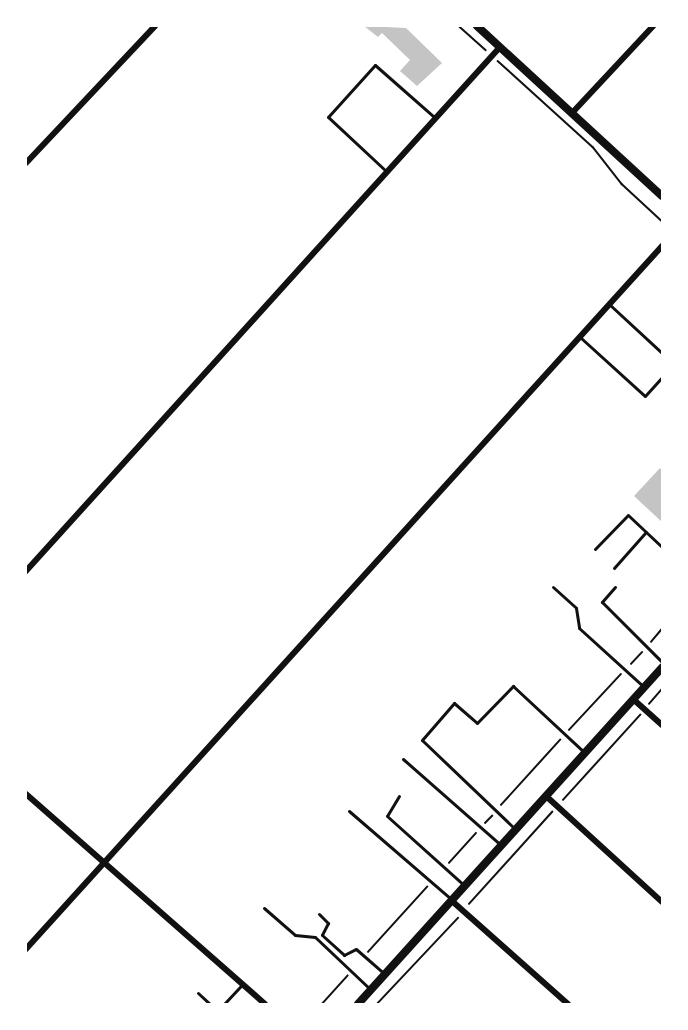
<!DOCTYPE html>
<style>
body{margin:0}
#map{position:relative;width:688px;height:1030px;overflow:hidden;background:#fff;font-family:"Golos Text",sans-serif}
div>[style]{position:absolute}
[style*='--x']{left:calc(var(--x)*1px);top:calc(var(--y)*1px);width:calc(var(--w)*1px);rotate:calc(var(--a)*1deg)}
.building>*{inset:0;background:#c4c4c4}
.path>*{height:1.5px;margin:-0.75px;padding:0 0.75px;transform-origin:0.75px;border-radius:0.75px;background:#111}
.service>*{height:3px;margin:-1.5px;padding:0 1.5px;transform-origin:1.5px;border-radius:1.5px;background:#111}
.minor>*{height:6px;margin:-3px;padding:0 3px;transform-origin:3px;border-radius:3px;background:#111}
.tertiary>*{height:8px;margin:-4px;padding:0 4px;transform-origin:4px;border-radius:4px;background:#111}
.secondary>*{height:8px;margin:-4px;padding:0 4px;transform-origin:4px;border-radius:4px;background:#111}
span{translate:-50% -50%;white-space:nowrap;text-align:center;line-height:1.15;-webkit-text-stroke:6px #fff;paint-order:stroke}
.frame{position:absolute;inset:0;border:27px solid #fff;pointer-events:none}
</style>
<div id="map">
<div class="building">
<div style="clip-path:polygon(364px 26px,406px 28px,442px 63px,417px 86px,400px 71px,410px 60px,382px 33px,378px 37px)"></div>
<div style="clip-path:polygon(660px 468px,662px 471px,662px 522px,634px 496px)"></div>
</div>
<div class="path">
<div style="--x:459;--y:26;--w:36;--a:42"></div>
<div style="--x:498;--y:61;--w:128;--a:42.2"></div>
<div style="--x:593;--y:147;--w:47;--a:51.9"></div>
<div style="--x:622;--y:184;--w:54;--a:42.8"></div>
<div style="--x:651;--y:642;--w:17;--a:-50"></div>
<div style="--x:631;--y:664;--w:16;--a:-47"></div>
<div style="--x:649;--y:704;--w:20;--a:-49"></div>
<div style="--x:569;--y:730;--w:76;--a:-47.1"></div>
<div style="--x:563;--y:800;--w:115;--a:-47.8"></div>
<div style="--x:501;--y:805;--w:88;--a:-47.8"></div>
<div style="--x:485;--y:823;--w:10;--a:-45"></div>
<div style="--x:449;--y:863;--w:40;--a:-48"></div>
<div style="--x:469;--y:904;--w:124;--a:-47.9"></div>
<div style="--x:368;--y:952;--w:88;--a:-47.8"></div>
<div style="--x:322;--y:1004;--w:38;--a:-48"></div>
<div style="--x:377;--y:1004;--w:118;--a:-46.7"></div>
</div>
<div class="service">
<div style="--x:386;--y:171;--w:79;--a:-137"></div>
<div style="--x:328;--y:117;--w:70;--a:-47.9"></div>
<div style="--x:375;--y:65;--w:79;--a:41.4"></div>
<div style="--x:609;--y:304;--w:72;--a:42.8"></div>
<div style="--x:581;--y:338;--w:86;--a:42.2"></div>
<div style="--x:645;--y:396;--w:25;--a:-48"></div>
<div style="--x:595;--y:549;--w:47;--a:-45.9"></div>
<div style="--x:628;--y:515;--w:47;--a:43.3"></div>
<div style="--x:614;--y:568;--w:48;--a:-48.4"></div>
<div style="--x:553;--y:587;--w:31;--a:42"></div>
<div style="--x:576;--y:608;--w:20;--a:81"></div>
<div style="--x:579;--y:628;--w:86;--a:42.2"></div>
<div style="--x:615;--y:587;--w:20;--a:131"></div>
<div style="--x:602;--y:602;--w:85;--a:45"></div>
<div style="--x:403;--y:759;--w:130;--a:41.3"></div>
<div style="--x:399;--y:796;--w:23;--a:121"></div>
<div style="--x:387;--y:816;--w:103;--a:41.9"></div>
<div style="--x:349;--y:811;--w:135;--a:40.8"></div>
<div style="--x:514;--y:828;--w:127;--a:-136.3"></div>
<div style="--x:422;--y:740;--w:49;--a:-49.1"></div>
<div style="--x:454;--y:703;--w:30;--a:41"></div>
<div style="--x:477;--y:723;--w:52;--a:-45.8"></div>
<div style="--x:513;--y:686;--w:97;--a:42.9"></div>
<div style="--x:264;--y:908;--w:41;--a:41.1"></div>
<div style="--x:295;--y:935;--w:20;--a:6"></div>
<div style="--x:315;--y:937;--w:76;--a:43.4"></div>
<div style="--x:319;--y:914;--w:13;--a:45"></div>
<div style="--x:328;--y:923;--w:13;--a:117"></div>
<div style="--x:322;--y:935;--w:30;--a:42"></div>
<div style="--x:344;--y:955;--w:13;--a:-27"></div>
<div style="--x:356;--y:949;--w:37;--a:41"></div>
<div style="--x:198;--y:993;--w:16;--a:43"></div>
<div style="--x:224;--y:1004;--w:26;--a:-47"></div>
</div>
<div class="minor">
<div style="--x:572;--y:113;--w:119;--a:-47"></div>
<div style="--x:26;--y:163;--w:188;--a:-46.7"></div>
<div style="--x:26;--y:571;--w:707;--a:-47.87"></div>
<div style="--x:633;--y:699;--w:39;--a:42"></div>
<div style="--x:26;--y:794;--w:318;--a:41.3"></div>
<div style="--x:546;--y:796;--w:157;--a:42.4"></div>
<div style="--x:452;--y:901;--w:155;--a:41.6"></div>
<div style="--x:26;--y:949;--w:948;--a:-47.86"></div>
</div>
<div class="tertiary">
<div style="--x:477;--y:26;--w:251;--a:42.6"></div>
</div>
<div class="secondary">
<div style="--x:358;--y:1004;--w:454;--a:-47.9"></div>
</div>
<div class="frame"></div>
</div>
